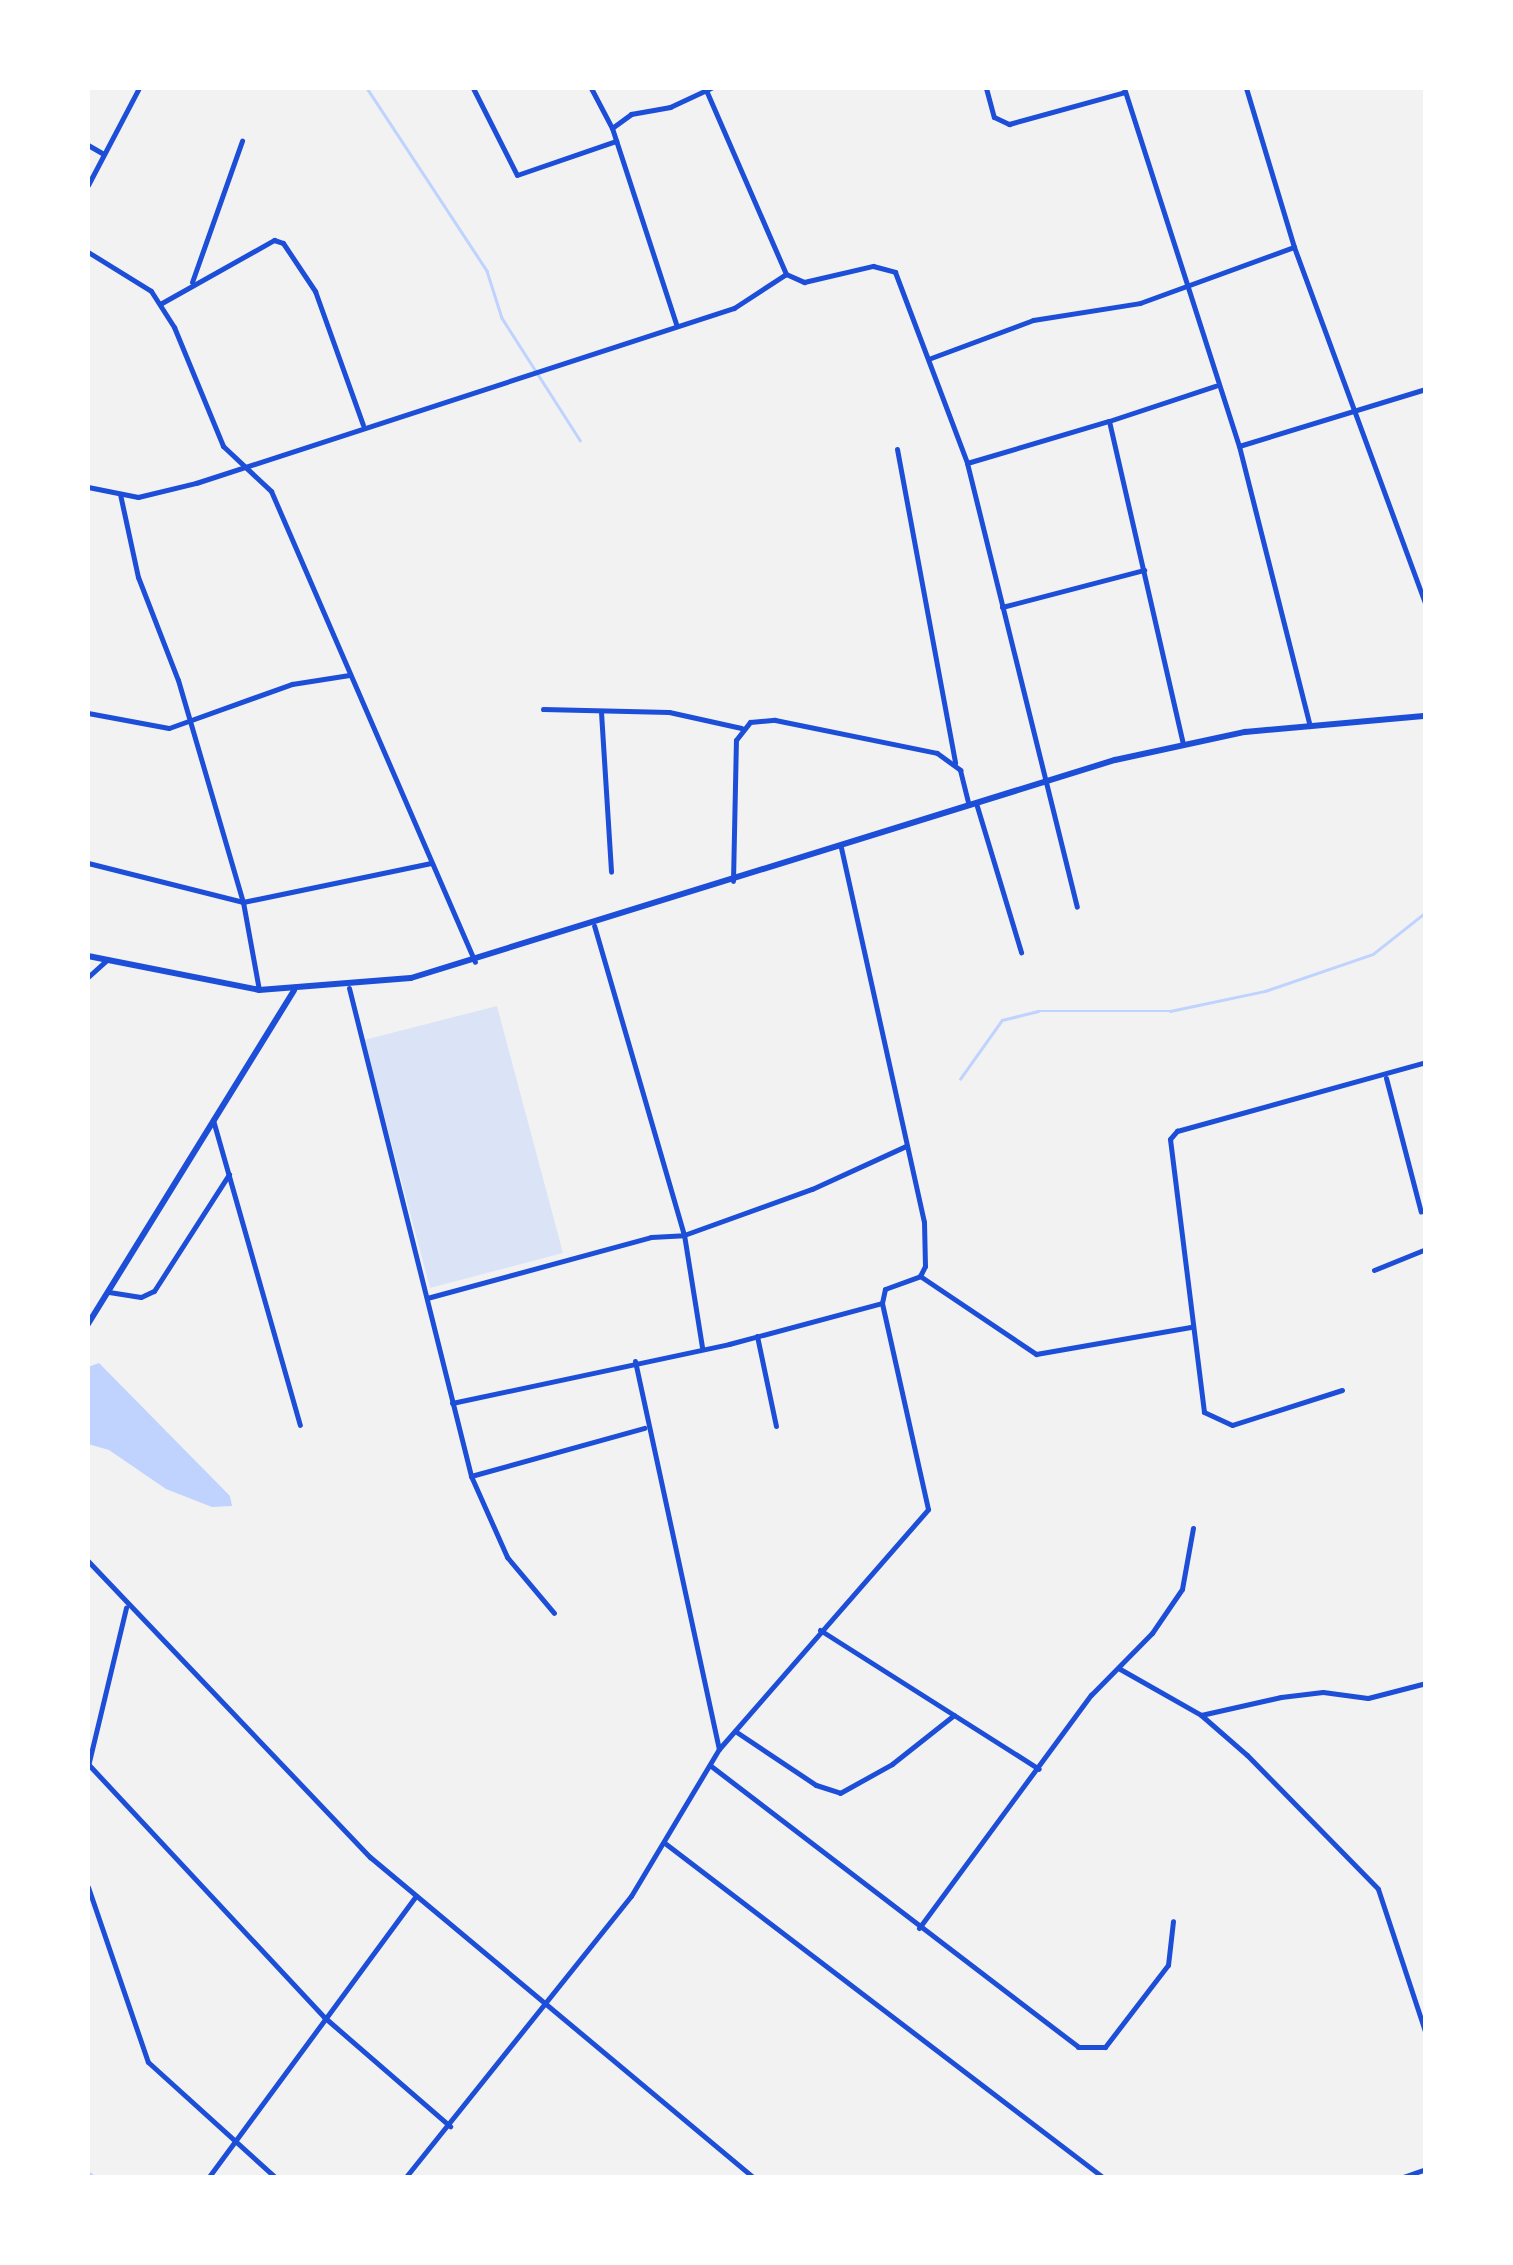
<!DOCTYPE html>
<style>
body{margin:0}
#map{position:relative;width:1513px;height:2265px;overflow:hidden;background:#f2f2f2;font-family:"Asap Condensed",sans-serif}
div>[style]{position:absolute}
[style*='--x']{left:calc(var(--x)*1px);top:calc(var(--y)*1px);width:calc(var(--w)*1px);rotate:calc(var(--a)*1deg)}
.green>*{inset:0;background:#dbe4f7}
.water>*{inset:0;background:#bfd3fe}
.stream>*{height:2.5px;margin:-1.25px;padding:0 1.25px;transform-origin:1.25px;border-radius:1.25px;background:#bfd3fe}
.minor>*{height:5px;margin:-2.5px;padding:0 2.5px;transform-origin:2.5px;border-radius:2.5px;background:#1d4ed8}
.tertiary>*{height:6px;margin:-3px;padding:0 3px;transform-origin:3px;border-radius:3px;background:#1d4ed8}
.secondary>*{height:6px;margin:-3px;padding:0 3px;transform-origin:3px;border-radius:3px;background:#1d4ed8}
span{translate:-50% -50%;white-space:nowrap;text-align:center;line-height:1.15;-webkit-text-stroke:10px #fff;paint-order:stroke}
.frame{position:absolute;inset:0;border:90px solid #fff;pointer-events:none}
</style>
<div id="map">
<div class="green">
<div style="clip-path:polygon(497px 1006px,563px 1253px,430px 1288px,364px 1040px)"></div>
</div>
<div class="water">
<div style="clip-path:polygon(99px 1363px,230px 1496px,232px 1506px,212px 1507px,166px 1489px,109px 1450px,88px 1444px,88px 1367px)"></div>
</div>
<div class="stream">
<div style="--x:367;--y:88;--w:219;--a:56.7"></div>
<div style="--x:487;--y:271;--w:49;--a:72.3"></div>
<div style="--x:502;--y:318;--w:145;--a:57.4"></div>
<div style="--x:960;--y:1079;--w:72;--a:-54.6"></div>
<div style="--x:1002;--y:1020;--w:37;--a:-14"></div>
<div style="--x:1038;--y:1011;--w:132;--a:0"></div>
<div style="--x:1170;--y:1011;--w:97;--a:-11.9"></div>
<div style="--x:1265;--y:991;--w:114;--a:-18.9"></div>
<div style="--x:1373;--y:954;--w:68;--a:-38.4"></div>
<div style="--x:88;--y:2172;--w:10;--a:37"></div>
</div>
<div class="minor">
<div style="--x:473;--y:88;--w:97;--a:63.2"></div>
<div style="--x:517;--y:175;--w:105;--a:-19"></div>
<div style="--x:591;--y:88;--w:45;--a:62.3"></div>
<div style="--x:612;--y:128;--w:24;--a:-36"></div>
<div style="--x:631;--y:114;--w:40;--a:-10"></div>
<div style="--x:670;--y:107;--w:45;--a:-24.9"></div>
<div style="--x:986;--y:88;--w:30;--a:75"></div>
<div style="--x:994;--y:117;--w:17;--a:25"></div>
<div style="--x:1009;--y:124;--w:120;--a:-15.4"></div>
<div style="--x:1124;--y:88;--w:376;--a:72.2"></div>
<div style="--x:1239;--y:446;--w:289;--a:75.8"></div>
<div style="--x:706;--y:90;--w:201;--a:66.5"></div>
<div style="--x:786;--y:274;--w:20;--a:24"></div>
<div style="--x:804;--y:282;--w:71;--a:-13.1"></div>
<div style="--x:873;--y:266;--w:23;--a:15"></div>
<div style="--x:895;--y:272;--w:204;--a:69.3"></div>
<div style="--x:967;--y:463;--w:457;--a:76.1"></div>
<div style="--x:612;--y:128;--w:206;--a:71.9"></div>
<div style="--x:88;--y:145;--w:16;--a:30"></div>
<div style="--x:88;--y:185;--w:110;--a:-62.3"></div>
<div style="--x:1294;--y:247;--w:382;--a:69.8"></div>
<div style="--x:88;--y:252;--w:74;--a:31.8"></div>
<div style="--x:151;--y:291;--w:43;--a:57.4"></div>
<div style="--x:174;--y:327;--w:129;--a:67.6"></div>
<div style="--x:223;--y:446;--w:66;--a:43.2"></div>
<div style="--x:271;--y:491;--w:513;--a:66.58"></div>
<div style="--x:192;--y:282;--w:150;--a:-70.5"></div>
<div style="--x:160;--y:304;--w:131;--a:-29.3"></div>
<div style="--x:274;--y:240;--w:9;--a:18"></div>
<div style="--x:283;--y:243;--w:58;--a:56.3"></div>
<div style="--x:315;--y:291;--w:142;--a:70.3"></div>
<div style="--x:931;--y:358;--w:109;--a:-20.4"></div>
<div style="--x:1033;--y:320;--w:108;--a:-9"></div>
<div style="--x:1140;--y:303;--w:164;--a:-20"></div>
<div style="--x:1294;--y:247;--w:166;--a:-106.8"></div>
<div style="--x:1109;--y:421;--w:112;--a:-18.3"></div>
<div style="--x:1239;--y:446;--w:195;--a:-17"></div>
<div style="--x:897;--y:449;--w:319;--a:79.5"></div>
<div style="--x:967;--y:463;--w:148;--a:-16.5"></div>
<div style="--x:1109;--y:421;--w:331;--a:77.1"></div>
<div style="--x:88;--y:487;--w:51;--a:11.3"></div>
<div style="--x:138;--y:497;--w:60;--a:-13.6"></div>
<div style="--x:196;--y:483;--w:566;--a:-18.02"></div>
<div style="--x:734;--y:308;--w:62;--a:-33.2"></div>
<div style="--x:120;--y:494;--w:85;--a:77.8"></div>
<div style="--x:138;--y:577;--w:110;--a:68.8"></div>
<div style="--x:178;--y:680;--w:231;--a:73.7"></div>
<div style="--x:243;--y:902;--w:89;--a:79.7"></div>
<div style="--x:1002;--y:607;--w:147;--a:-14.6"></div>
<div style="--x:543;--y:709;--w:126;--a:1.4"></div>
<div style="--x:669;--y:712;--w:74;--a:12.5"></div>
<div style="--x:601;--y:712;--w:160;--a:86.4"></div>
<div style="--x:88;--y:713;--w:82;--a:10.5"></div>
<div style="--x:169;--y:728;--w:131;--a:-19.7"></div>
<div style="--x:292;--y:684;--w:58;--a:-9"></div>
<div style="--x:976;--y:803;--w:156;--a:73.2"></div>
<div style="--x:88;--y:863;--w:160;--a:14.1"></div>
<div style="--x:243;--y:902;--w:192;--a:-11.7"></div>
<div style="--x:733;--y:881;--w:141;--a:-88.8"></div>
<div style="--x:736;--y:740;--w:23;--a:-52"></div>
<div style="--x:750;--y:722;--w:25;--a:-5"></div>
<div style="--x:775;--y:720;--w:165;--a:11.5"></div>
<div style="--x:937;--y:753;--w:29;--a:36"></div>
<div style="--x:960;--y:770;--w:36;--a:76"></div>
<div style="--x:88;--y:977;--w:24;--a:-42"></div>
<div style="--x:349;--y:988;--w:503;--a:75.96"></div>
<div style="--x:471;--y:1476;--w:89;--a:66"></div>
<div style="--x:507;--y:1557;--w:73;--a:50"></div>
<div style="--x:1386;--y:1078;--w:138;--a:75.4"></div>
<div style="--x:213;--y:1120;--w:317;--a:74.1"></div>
<div style="--x:1374;--y:1270;--w:56;--a:-22"></div>
<div style="--x:920;--y:1276;--w:140;--a:33.9"></div>
<div style="--x:1036;--y:1354;--w:157;--a:-9.9"></div>
<div style="--x:109;--y:1292;--w:32;--a:9"></div>
<div style="--x:141;--y:1297;--w:14;--a:-25"></div>
<div style="--x:154;--y:1291;--w:139;--a:-57.3"></div>
<div style="--x:427;--y:1298;--w:232;--a:-15.2"></div>
<div style="--x:651;--y:1237;--w:33;--a:-3"></div>
<div style="--x:684;--y:1235;--w:322;--a:-106.2"></div>
<div style="--x:757;--y:1336;--w:92;--a:78.1"></div>
<div style="--x:702;--y:1347;--w:113;--a:-99.1"></div>
<div style="--x:684;--y:1235;--w:136;--a:-19.8"></div>
<div style="--x:812;--y:1189;--w:103;--a:-24.6"></div>
<div style="--x:635;--y:1361;--w:397;--a:77.8"></div>
<div style="--x:1342;--y:1390;--w:115;--a:162.3"></div>
<div style="--x:1232;--y:1425;--w:31;--a:-155"></div>
<div style="--x:1204;--y:1412;--w:275;--a:-97.1"></div>
<div style="--x:1170;--y:1139;--w:11;--a:-49"></div>
<div style="--x:1177;--y:1131;--w:258;--a:-15.5"></div>
<div style="--x:452;--y:1403;--w:283;--a:-12"></div>
<div style="--x:729;--y:1344;--w:158;--a:-15"></div>
<div style="--x:471;--y:1476;--w:180;--a:-15.5"></div>
<div style="--x:88;--y:1561;--w:409;--a:46.4"></div>
<div style="--x:370;--y:1857;--w:500;--a:39.89"></div>
<div style="--x:820;--y:1630;--w:259;--a:32.4"></div>
<div style="--x:1120;--y:1669;--w:93;--a:29.6"></div>
<div style="--x:1201;--y:1715;--w:61;--a:41"></div>
<div style="--x:1247;--y:1755;--w:187;--a:45.6"></div>
<div style="--x:1378;--y:1889;--w:153;--a:71.7"></div>
<div style="--x:1201;--y:1715;--w:82;--a:-12.7"></div>
<div style="--x:1281;--y:1697;--w:42;--a:-6.8"></div>
<div style="--x:1323;--y:1692;--w:45;--a:7.6"></div>
<div style="--x:1368;--y:1698;--w:60;--a:-14.5"></div>
<div style="--x:735;--y:1731;--w:97;--a:33.7"></div>
<div style="--x:816;--y:1785;--w:25;--a:18"></div>
<div style="--x:840;--y:1793;--w:60;--a:-29.1"></div>
<div style="--x:892;--y:1764;--w:79;--a:-38.3"></div>
<div style="--x:89;--y:1765;--w:345;--a:47"></div>
<div style="--x:324;--y:2017;--w:167;--a:40.9"></div>
<div style="--x:88;--y:1766;--w:163;--a:-76.5"></div>
<div style="--x:711;--y:1766;--w:462;--a:37.4"></div>
<div style="--x:1078;--y:2047;--w:27;--a:0"></div>
<div style="--x:1105;--y:2047;--w:103;--a:-52.5"></div>
<div style="--x:1168;--y:1965;--w:44;--a:-83.5"></div>
<div style="--x:666;--y:1844;--w:551;--a:37.33"></div>
<div style="--x:88;--y:1887;--w:185;--a:71.1"></div>
<div style="--x:148;--y:2062;--w:173;--a:42.2"></div>
<div style="--x:919;--y:1928;--w:290;--a:-53.6"></div>
<div style="--x:1091;--y:1695;--w:87;--a:-45.5"></div>
<div style="--x:1152;--y:1633;--w:53;--a:-55.7"></div>
<div style="--x:1182;--y:1589;--w:62;--a:-79.8"></div>
<div style="--x:208;--y:2178;--w:349;--a:-53.6"></div>
<div style="--x:405;--y:2178;--w:361;--a:-51.3"></div>
<div style="--x:631;--y:1896;--w:171;--a:-59.1"></div>
<div style="--x:719;--y:1749;--w:318;--a:-48.9"></div>
<div style="--x:928;--y:1509;--w:211;--a:-102.6"></div>
<div style="--x:882;--y:1303;--w:14;--a:-78"></div>
<div style="--x:885;--y:1289;--w:37;--a:-20"></div>
<div style="--x:920;--y:1276;--w:11;--a:-63"></div>
<div style="--x:925;--y:1266;--w:44;--a:-91.3"></div>
<div style="--x:924;--y:1222;--w:384;--a:-102.5"></div>
<div style="--x:1400;--y:2178;--w:28;--a:-19"></div>
</div>
<div class="tertiary">
<div style="--x:88;--y:1324;--w:392;--a:-58.3"></div>
</div>
<div class="secondary">
<div style="--x:88;--y:956;--w:174;--a:11.2"></div>
<div style="--x:259;--y:990;--w:152;--a:-4.5"></div>
<div style="--x:411;--y:978;--w:737;--a:-17.21"></div>
<div style="--x:1115;--y:760;--w:133;--a:-12.2"></div>
<div style="--x:1245;--y:732;--w:182;--a:-5.1"></div>
</div>
<div class="frame"></div>
</div>
